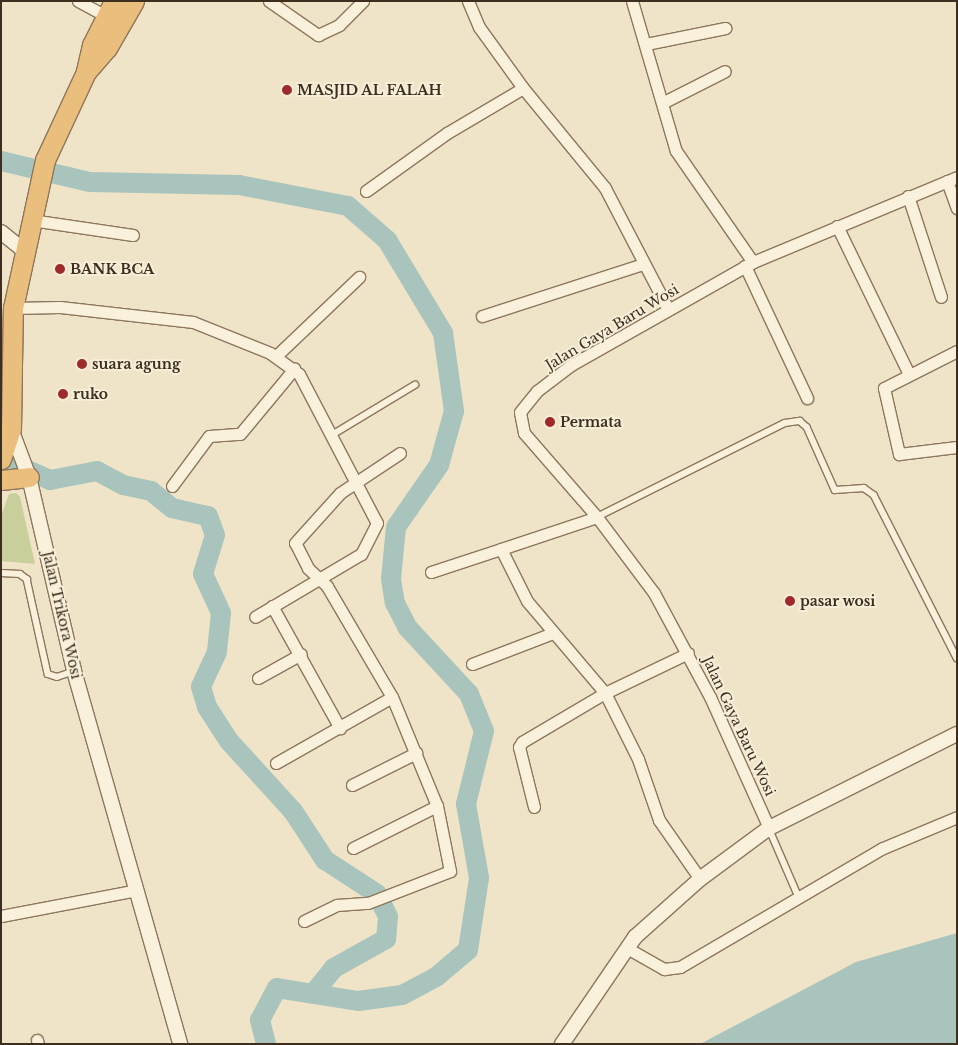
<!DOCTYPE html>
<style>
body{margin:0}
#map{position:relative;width:958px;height:1045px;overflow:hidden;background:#f0e4c8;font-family:"Libre Baskerville",serif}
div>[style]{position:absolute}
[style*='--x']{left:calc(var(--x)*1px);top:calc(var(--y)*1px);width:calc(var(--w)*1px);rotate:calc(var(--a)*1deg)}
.green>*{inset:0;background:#c9cf9b}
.water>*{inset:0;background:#a9c4bc}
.river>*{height:20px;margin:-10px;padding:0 10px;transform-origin:10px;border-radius:10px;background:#a9c4bc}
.roads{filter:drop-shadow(1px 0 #8d765c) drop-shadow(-1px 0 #8d765c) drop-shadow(0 1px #8d765c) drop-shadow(0 -1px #8d765c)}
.service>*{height:5.5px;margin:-2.75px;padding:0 2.75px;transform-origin:2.75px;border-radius:2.75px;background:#faf1dc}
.minor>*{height:11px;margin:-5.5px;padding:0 5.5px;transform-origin:5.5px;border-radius:5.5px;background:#faf1dc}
.tertiary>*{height:14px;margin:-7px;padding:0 7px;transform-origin:7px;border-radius:7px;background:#faf1dc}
.trunk>*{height:19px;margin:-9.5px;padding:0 9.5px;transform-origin:9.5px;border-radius:9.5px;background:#eabe7c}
.dots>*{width:14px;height:14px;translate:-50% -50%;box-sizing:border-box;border:2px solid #f7eed8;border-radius:50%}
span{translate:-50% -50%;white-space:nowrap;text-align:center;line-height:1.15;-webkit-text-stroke:4px #f7eed8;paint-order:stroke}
.poi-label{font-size:14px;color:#3d2e20;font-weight:700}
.left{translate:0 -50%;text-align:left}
.street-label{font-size:14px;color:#3d2e20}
.frame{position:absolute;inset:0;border:2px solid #3d2e20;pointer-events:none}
</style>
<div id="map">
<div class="green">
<div style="clip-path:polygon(16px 493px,20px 497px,35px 564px,1px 561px,1px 516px,9px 494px)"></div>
</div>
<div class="water">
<div style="clip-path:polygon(957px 933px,957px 1044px,700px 1044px,856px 962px)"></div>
</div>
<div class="river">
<div style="--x:1;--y:161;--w:91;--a:13.3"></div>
<div style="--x:90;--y:182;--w:149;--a:1.2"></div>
<div style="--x:239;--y:185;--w:111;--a:10.9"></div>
<div style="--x:348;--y:206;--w:52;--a:41.1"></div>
<div style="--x:387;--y:240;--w:109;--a:58.9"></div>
<div style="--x:443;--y:333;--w:79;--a:82"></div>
<div style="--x:454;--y:411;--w:56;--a:105.5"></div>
<div style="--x:439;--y:465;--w:75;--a:124.7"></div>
<div style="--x:396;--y:527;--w:52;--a:95.5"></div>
<div style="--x:391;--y:579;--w:24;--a:81"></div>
<div style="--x:395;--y:603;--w:27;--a:63"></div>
<div style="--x:407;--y:627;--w:91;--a:47.2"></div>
<div style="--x:469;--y:694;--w:40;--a:68"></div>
<div style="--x:484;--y:731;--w:75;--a:103.9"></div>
<div style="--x:466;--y:804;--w:75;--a:80"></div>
<div style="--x:479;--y:878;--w:73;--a:98.7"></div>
<div style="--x:468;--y:950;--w:42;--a:139.8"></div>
<div style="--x:436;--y:977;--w:38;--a:152"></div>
<div style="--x:402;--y:995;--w:44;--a:172.2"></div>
<div style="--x:358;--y:1001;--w:82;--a:-170.9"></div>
<div style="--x:277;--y:988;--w:36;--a:118"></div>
<div style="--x:260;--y:1020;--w:25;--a:76"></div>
<div style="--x:1;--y:458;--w:54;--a:24.2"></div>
<div style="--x:50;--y:480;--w:48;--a:-10.8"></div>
<div style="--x:97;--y:471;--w:30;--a:28"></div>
<div style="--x:123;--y:485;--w:29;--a:12"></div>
<div style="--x:151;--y:491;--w:27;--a:39"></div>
<div style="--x:172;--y:508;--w:37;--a:13"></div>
<div style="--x:208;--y:516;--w:20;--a:70"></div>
<div style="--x:215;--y:535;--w:41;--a:107.1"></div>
<div style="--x:203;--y:574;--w:43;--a:65.2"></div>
<div style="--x:221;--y:613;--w:39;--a:96"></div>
<div style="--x:217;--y:652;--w:38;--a:115"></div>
<div style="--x:201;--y:687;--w:21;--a:73"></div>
<div style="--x:207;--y:707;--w:40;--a:57.1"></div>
<div style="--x:229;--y:741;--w:95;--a:47.6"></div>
<div style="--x:293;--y:811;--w:59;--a:56.9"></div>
<div style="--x:325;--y:860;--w:62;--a:33.2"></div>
<div style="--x:377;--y:894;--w:25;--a:64"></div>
<div style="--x:388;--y:917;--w:22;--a:95"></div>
<div style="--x:386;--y:939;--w:60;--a:150.9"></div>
<div style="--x:334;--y:968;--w:33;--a:129"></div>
</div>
<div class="roads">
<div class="service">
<div style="--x:332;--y:435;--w:97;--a:-31.1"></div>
<div style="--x:597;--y:517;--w:210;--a:-26.6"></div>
<div style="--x:785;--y:423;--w:15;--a:-8"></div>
<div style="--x:800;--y:421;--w:9;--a:41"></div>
<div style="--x:807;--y:427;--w:69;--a:66"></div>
<div style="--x:835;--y:490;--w:29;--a:-4"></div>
<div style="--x:864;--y:488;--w:12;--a:35"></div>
<div style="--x:874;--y:495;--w:183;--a:63"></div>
<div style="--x:1;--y:573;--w:19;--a:3"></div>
<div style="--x:20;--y:574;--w:9;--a:36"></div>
<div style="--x:27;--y:579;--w:97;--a:77.5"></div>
<div style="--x:48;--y:674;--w:9;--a:18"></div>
<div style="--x:57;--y:677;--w:18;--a:-19"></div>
<div style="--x:769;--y:828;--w:73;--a:66.6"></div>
</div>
<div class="minor">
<div style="--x:78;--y:1;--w:32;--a:28"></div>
<div style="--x:269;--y:1;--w:60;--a:34.8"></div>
<div style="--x:318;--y:35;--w:23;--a:-25"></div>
<div style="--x:339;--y:25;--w:34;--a:-45"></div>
<div style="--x:468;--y:1;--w:28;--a:67"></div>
<div style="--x:479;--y:27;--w:75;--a:54.2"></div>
<div style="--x:523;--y:88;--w:129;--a:50.6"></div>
<div style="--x:605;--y:188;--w:136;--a:62.5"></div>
<div style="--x:632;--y:1;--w:156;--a:73.7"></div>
<div style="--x:676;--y:151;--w:135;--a:55.3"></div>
<div style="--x:646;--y:44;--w:81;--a:-11.4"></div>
<div style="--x:664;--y:102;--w:68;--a:-26.9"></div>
<div style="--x:947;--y:181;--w:29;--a:70"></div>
<div style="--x:366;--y:191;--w:100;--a:-35.6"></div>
<div style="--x:447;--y:133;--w:88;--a:-30.6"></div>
<div style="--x:908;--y:196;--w:106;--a:71.9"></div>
<div style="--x:31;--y:220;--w:103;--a:8.4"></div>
<div style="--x:837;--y:226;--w:165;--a:64.1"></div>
<div style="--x:745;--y:266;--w:146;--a:64.8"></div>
<div style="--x:13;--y:308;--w:47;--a:-1.2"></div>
<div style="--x:60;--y:307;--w:134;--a:6.4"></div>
<div style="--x:193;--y:322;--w:83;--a:21.9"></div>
<div style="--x:270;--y:353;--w:36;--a:36"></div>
<div style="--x:299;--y:374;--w:168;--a:62.4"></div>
<div style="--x:377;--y:523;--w:35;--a:117"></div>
<div style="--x:361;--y:554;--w:123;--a:149.3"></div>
<div style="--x:482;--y:316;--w:169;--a:-17.9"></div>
<div style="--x:957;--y:351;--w:82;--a:153.1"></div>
<div style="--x:884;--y:388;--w:68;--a:77.2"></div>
<div style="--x:899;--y:454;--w:58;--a:-6.9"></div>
<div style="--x:276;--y:356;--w:115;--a:-43.6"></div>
<div style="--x:172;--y:486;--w:62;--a:-53.5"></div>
<div style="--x:209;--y:436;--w:31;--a:-4"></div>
<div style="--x:240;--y:434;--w:85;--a:-50.3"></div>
<div style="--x:501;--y:549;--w:101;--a:-18.4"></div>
<div style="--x:431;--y:572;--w:74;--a:-18.2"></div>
<div style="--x:501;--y:549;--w:58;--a:63.4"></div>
<div style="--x:527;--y:601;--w:121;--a:49.7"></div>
<div style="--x:605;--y:693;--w:74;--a:63.4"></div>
<div style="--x:638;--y:759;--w:65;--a:71"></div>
<div style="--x:659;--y:820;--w:72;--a:55.2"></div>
<div style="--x:272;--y:606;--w:140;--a:60.9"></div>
<div style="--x:472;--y:664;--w:87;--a:-20.9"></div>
<div style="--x:258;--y:678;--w:49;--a:-29.2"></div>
<div style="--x:276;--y:763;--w:133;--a:-29.6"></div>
<div style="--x:352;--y:785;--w:72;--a:-26.6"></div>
<div style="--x:534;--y:807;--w:62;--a:-104"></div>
<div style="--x:519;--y:747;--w:6;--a:-59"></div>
<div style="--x:522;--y:742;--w:96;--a:-30.6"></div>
<div style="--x:605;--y:693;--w:92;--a:-25.7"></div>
<div style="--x:769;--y:828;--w:144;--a:-114.2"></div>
<div style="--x:710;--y:697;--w:118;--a:-118.3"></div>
<div style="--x:654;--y:593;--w:95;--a:-126.9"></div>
<div style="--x:597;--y:517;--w:111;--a:-131"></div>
<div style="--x:524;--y:433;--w:21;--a:-101"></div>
<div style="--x:520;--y:412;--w:27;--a:-51"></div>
<div style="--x:537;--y:391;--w:43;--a:-37.4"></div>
<div style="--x:571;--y:365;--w:209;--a:-29.5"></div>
<div style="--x:753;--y:262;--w:221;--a:-22.6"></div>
<div style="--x:353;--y:848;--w:94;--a:-26.6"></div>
<div style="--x:437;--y:806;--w:118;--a:-112.4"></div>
<div style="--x:392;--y:697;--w:129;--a:-120.4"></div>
<div style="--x:327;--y:586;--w:26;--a:-137"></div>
<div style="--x:308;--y:568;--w:28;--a:-117"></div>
<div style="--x:295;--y:543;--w:67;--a:-48"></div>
<div style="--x:340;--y:493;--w:72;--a:-33.7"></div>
<div style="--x:1;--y:916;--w:138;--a:-10.8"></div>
<div style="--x:304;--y:921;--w:37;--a:-26"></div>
<div style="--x:337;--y:905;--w:31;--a:-4"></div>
<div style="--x:368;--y:903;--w:88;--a:-21.3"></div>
<div style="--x:450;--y:871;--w:66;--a:-101.3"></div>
<div style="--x:627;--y:948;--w:43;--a:29.6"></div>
<div style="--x:664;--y:969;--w:16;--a:-7"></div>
<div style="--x:680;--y:967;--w:235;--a:-30.4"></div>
<div style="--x:883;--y:848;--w:80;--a:-22.7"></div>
<div style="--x:37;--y:1040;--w:4;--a:76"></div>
</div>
<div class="tertiary">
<div style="--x:1;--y:232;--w:28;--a:39"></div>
<div style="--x:11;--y:429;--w:51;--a:69.4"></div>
<div style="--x:29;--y:477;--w:199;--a:76.9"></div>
<div style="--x:74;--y:671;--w:388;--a:74.1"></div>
<div style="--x:562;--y:1044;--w:130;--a:-55.7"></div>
<div style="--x:635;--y:937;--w:87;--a:-41.7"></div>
<div style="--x:700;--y:879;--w:86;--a:-36.5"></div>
<div style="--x:769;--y:828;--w:210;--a:-26.6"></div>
</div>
<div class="trunk">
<div style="--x:86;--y:71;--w:27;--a:-77"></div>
<div style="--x:92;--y:45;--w:49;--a:-63.4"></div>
<div style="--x:1;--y:459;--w:32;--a:-72"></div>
<div style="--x:11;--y:429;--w:121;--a:-89.1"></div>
<div style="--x:13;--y:308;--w:151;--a:-77.8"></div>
<div style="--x:45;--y:160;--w:97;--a:-65"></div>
<div style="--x:86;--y:72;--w:32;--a:-49"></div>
<div style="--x:107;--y:48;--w:54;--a:-60.1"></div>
<div style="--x:1;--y:480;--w:28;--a:-6"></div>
</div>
</div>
<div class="dots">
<div style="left:287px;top:90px;background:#9e2a2b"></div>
<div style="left:60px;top:269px;background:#9e2a2b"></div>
<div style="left:82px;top:364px;background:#9e2a2b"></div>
<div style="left:63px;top:394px;background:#9e2a2b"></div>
<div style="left:550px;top:422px;background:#9e2a2b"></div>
<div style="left:790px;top:601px;background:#9e2a2b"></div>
</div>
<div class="poi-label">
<span class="left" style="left:297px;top:90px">MASJID AL FALAH</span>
<span class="left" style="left:70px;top:269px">BANK BCA</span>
<span class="left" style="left:92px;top:364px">suara agung</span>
<span class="left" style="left:73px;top:394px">ruko</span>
<span class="left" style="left:560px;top:422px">Permata</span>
<span class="left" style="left:800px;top:601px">pasar wosi</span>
</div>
<div class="street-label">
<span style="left:612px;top:327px;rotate:-31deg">Jalan Gaya Baru Wosi</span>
<span style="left:62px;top:615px;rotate:77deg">Jalan Trikora Wosi</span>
<span style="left:739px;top:726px;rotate:65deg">Jalan Gaya Baru Wosi</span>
</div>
<div class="frame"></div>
</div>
